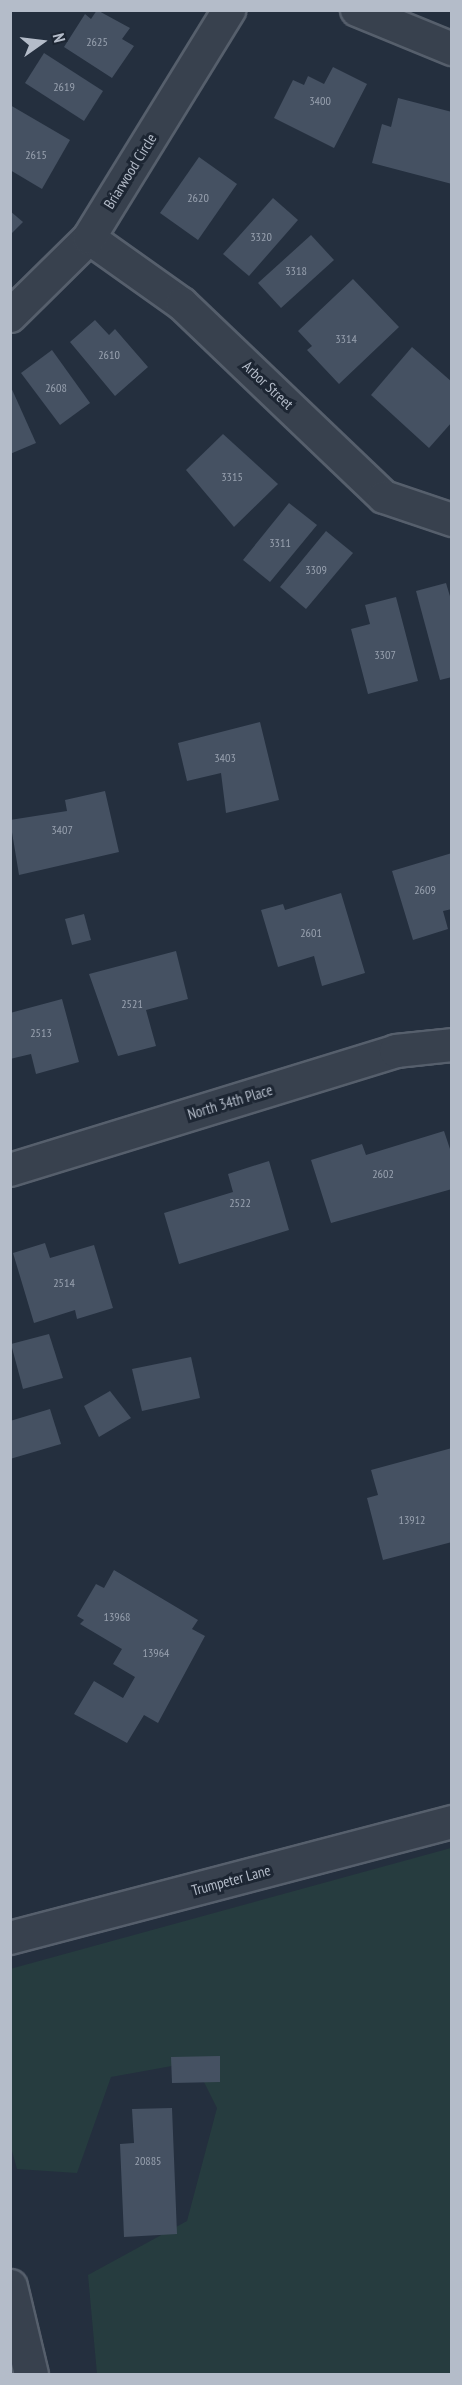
<!DOCTYPE html>
<style>
body{margin:0}
#map{position:relative;width:462px;height:2385px;overflow:hidden;background:#242f3e;font-family:"PT Sans Narrow",sans-serif}
div>[style]{position:absolute}
[style*='--x']{left:calc(var(--x)*1px);top:calc(var(--y)*1px);width:calc(var(--w)*1px);rotate:calc(var(--a)*1deg)}
.green>*{inset:0;background:#263c3f}
.building>*{inset:0;background:#455162}
.roads{filter:drop-shadow(2px 0 #565f6c) drop-shadow(-2px 0 #565f6c) drop-shadow(0 2px #565f6c) drop-shadow(0 -2px #565f6c)}
.minor>*{height:32px;margin:-16px;padding:0 16px;transform-origin:16px;border-radius:16px;background:#38414e}
.tertiary>*{height:33px;margin:-16.5px;padding:0 16.5px;transform-origin:16.5px;border-radius:16.5px;background:#38414e}
span{translate:-50% -50%;white-space:nowrap;text-align:center;line-height:1.15;-webkit-text-stroke:6px #1d2633;paint-order:stroke}
.number-label{font-size:12px;color:#98a1af}
.number-label span{-webkit-text-stroke-width:0}
.street-label{font-size:15px;color:#b4bcc9}
.frame{position:absolute;inset:0;border:12px solid #b4bcc9;pointer-events:none}
.north{position:absolute;left:12px;top:12px;width:60px;height:60px;-webkit-text-stroke:4px #1d2633;paint-order:stroke;rotate:76deg;font-size:16px;font-weight:700;line-height:24px;text-align:center;color:#b4bcc9}
.north::after{content:'';display:block;margin:auto;width:21px;height:27px;background:#b4bcc9;clip-path:polygon(50% 0,100% 100%,50% 72%,0 100%)}
</style>
<div id="map">
<div class="green">
<div style="clip-path:polygon(451px 1848px,451px 2374px,97px 2374px,88px 2275px,187px 2221px,217px 2108px,194px 2062px,111px 2077px,77px 2173px,17px 2169px,10px 2144px,10px 1969px)"></div>
</div>
<div class="building">
<div style="clip-path:polygon(97px 10px,130px 28px,122px 39px,134px 46px,112px 78px,64px 47px,85px 14px,91px 19px)"></div>
<div style="clip-path:polygon(44px 53px,103px 91px,84px 121px,25px 83px)"></div>
<div style="clip-path:polygon(333px 67px,367px 84px,334px 148px,274px 118px,293px 80px,304px 85px,308px 76px,324px 84px)"></div>
<div style="clip-path:polygon(398px 98px,452px 112px,452px 184px,372px 163px,382px 124px,391px 127px)"></div>
<div style="clip-path:polygon(10px 105px,70px 140px,42px 189px,10px 170px)"></div>
<div style="clip-path:polygon(199px 157px,237px 184px,198px 240px,160px 213px)"></div>
<div style="clip-path:polygon(273px 198px,298px 220px,249px 276px,223px 254px)"></div>
<div style="clip-path:polygon(10px 211px,23px 222px,10px 235px)"></div>
<div style="clip-path:polygon(311px 235px,334px 260px,281px 308px,258px 283px)"></div>
<div style="clip-path:polygon(353px 279px,399px 327px,339px 384px,307px 350px,312px 346px,298px 331px)"></div>
<div style="clip-path:polygon(95px 320px,109px 335px,115px 329px,148px 367px,115px 396px,70px 342px)"></div>
<div style="clip-path:polygon(412px 347px,452px 382px,452px 422px,429px 448px,371px 395px)"></div>
<div style="clip-path:polygon(52px 350px,90px 403px,60px 425px,21px 373px)"></div>
<div style="clip-path:polygon(10px 385px,36px 443px,10px 454px)"></div>
<div style="clip-path:polygon(223px 434px,278px 484px,234px 527px,186px 470px)"></div>
<div style="clip-path:polygon(289px 503px,317px 525px,270px 582px,243px 560px)"></div>
<div style="clip-path:polygon(326px 531px,353px 553px,306px 609px,280px 587px)"></div>
<div style="clip-path:polygon(446px 583px,452px 603px,452px 677px,440px 680px,416px 591px)"></div>
<div style="clip-path:polygon(396px 597px,418px 681px,368px 694px,351px 629px,370px 624px,365px 605px)"></div>
<div style="clip-path:polygon(260px 722px,279px 800px,226px 813px,221px 773px,187px 781px,178px 743px)"></div>
<div style="clip-path:polygon(105px 791px,119px 852px,19px 875px,10px 820px,67px 811px,65px 800px)"></div>
<div style="clip-path:polygon(452px 853px,452px 909px,443px 911px,448px 929px,413px 940px,392px 871px)"></div>
<div style="clip-path:polygon(341px 893px,365px 973px,322px 986px,314px 956px,278px 967px,261px 910px,283px 904px,285px 910px)"></div>
<div style="clip-path:polygon(84px 914px,91px 940px,72px 945px,65px 919px)"></div>
<div style="clip-path:polygon(176px 951px,188px 999px,146px 1010px,156px 1046px,118px 1056px,89px 974px)"></div>
<div style="clip-path:polygon(62px 999px,79px 1062px,36px 1074px,31px 1054px,10px 1059px,10px 1013px)"></div>
<div style="clip-path:polygon(444px 1131px,452px 1155px,452px 1189px,331px 1223px,311px 1160px,362px 1144px,366px 1155px)"></div>
<div style="clip-path:polygon(269px 1161px,289px 1230px,179px 1264px,164px 1213px,233px 1192px,228px 1174px)"></div>
<div style="clip-path:polygon(45px 1243px,50px 1258px,94px 1245px,113px 1308px,77px 1319px,75px 1310px,34px 1323px,13px 1253px)"></div>
<div style="clip-path:polygon(49px 1334px,63px 1378px,23px 1389px,11px 1344px)"></div>
<div style="clip-path:polygon(191px 1357px,200px 1398px,142px 1411px,132px 1369px)"></div>
<div style="clip-path:polygon(110px 1391px,131px 1418px,99px 1437px,84px 1406px)"></div>
<div style="clip-path:polygon(50px 1409px,61px 1444px,10px 1459px,10px 1421px)"></div>
<div style="clip-path:polygon(452px 1448px,452px 1542px,383px 1560px,367px 1498px,378px 1495px,371px 1470px)"></div>
<div style="clip-path:polygon(114px 1570px,198px 1620px,192px 1629px,205px 1636px,158px 1723px,144px 1715px,127px 1743px,74px 1714px,94px 1681px,123px 1698px,135px 1677px,113px 1664px,122px 1649px,80px 1624px,84px 1620px,77px 1616px,96px 1584px,104px 1588px)"></div>
<div style="clip-path:polygon(220px 2056px,220px 2082px,172px 2083px,171px 2057px)"></div>
<div style="clip-path:polygon(172px 2108px,177px 2234px,124px 2237px,120px 2144px,134px 2143px,132px 2109px)"></div>
</div>
<div class="roads">
<div class="minor">
<div style="--x:357;--y:10;--w:103;--a:22.3"></div>
<div style="--x:89;--y:238;--w:114;--a:35.4"></div>
<div style="--x:182;--y:304;--w:279;--a:43.7"></div>
<div style="--x:384;--y:497;--w:72;--a:18.7"></div>
<div style="--x:10;--y:316;--w:111;--a:-44.6"></div>
<div style="--x:89;--y:238;--w:268;--a:-58.4"></div>
<div style="--x:10;--y:1170;--w:404;--a:-17.1"></div>
<div style="--x:396;--y:1051;--w:56;--a:-6.1"></div>
<div style="--x:10;--y:1938;--w:457;--a:-14.7"></div>
</div>
<div class="tertiary">
<div style="--x:10;--y:2286;--w:90;--a:76.6"></div>
</div>
</div>
<div class="number-label">
<span style="left:97px;top:42px">2625</span>
<span style="left:64px;top:87px">2619</span>
<span style="left:320px;top:101px">3400</span>
<span style="left:36px;top:155px">2615</span>
<span style="left:198px;top:198px">2620</span>
<span style="left:261px;top:237px">3320</span>
<span style="left:296px;top:271px">3318</span>
<span style="left:346px;top:339px">3314</span>
<span style="left:109px;top:355px">2610</span>
<span style="left:56px;top:388px">2608</span>
<span style="left:232px;top:477px">3315</span>
<span style="left:280px;top:543px">3311</span>
<span style="left:316px;top:570px">3309</span>
<span style="left:385px;top:655px">3307</span>
<span style="left:225px;top:758px">3403</span>
<span style="left:62px;top:830px">3407</span>
<span style="left:425px;top:890px">2609</span>
<span style="left:311px;top:933px">2601</span>
<span style="left:132px;top:1004px">2521</span>
<span style="left:41px;top:1033px">2513</span>
<span style="left:383px;top:1174px">2602</span>
<span style="left:240px;top:1203px">2522</span>
<span style="left:64px;top:1283px">2514</span>
<span style="left:412px;top:1520px">13912</span>
<span style="left:117px;top:1617px">13968</span>
<span style="left:156px;top:1653px">13964</span>
<span style="left:148px;top:2161px">20885</span>
</div>
<div class="street-label">
<span style="left:130px;top:171px;rotate:-58deg">Briarwood Circle</span>
<span style="left:268px;top:385px;rotate:43deg">Arbor Street</span>
<span style="left:230px;top:1102px;rotate:-17deg">North 34th Place</span>
<span style="left:231px;top:1880px;rotate:-15deg">Trumpeter Lane</span>
</div>
<div class="frame"></div>
<div class="north">N</div>
</div>
